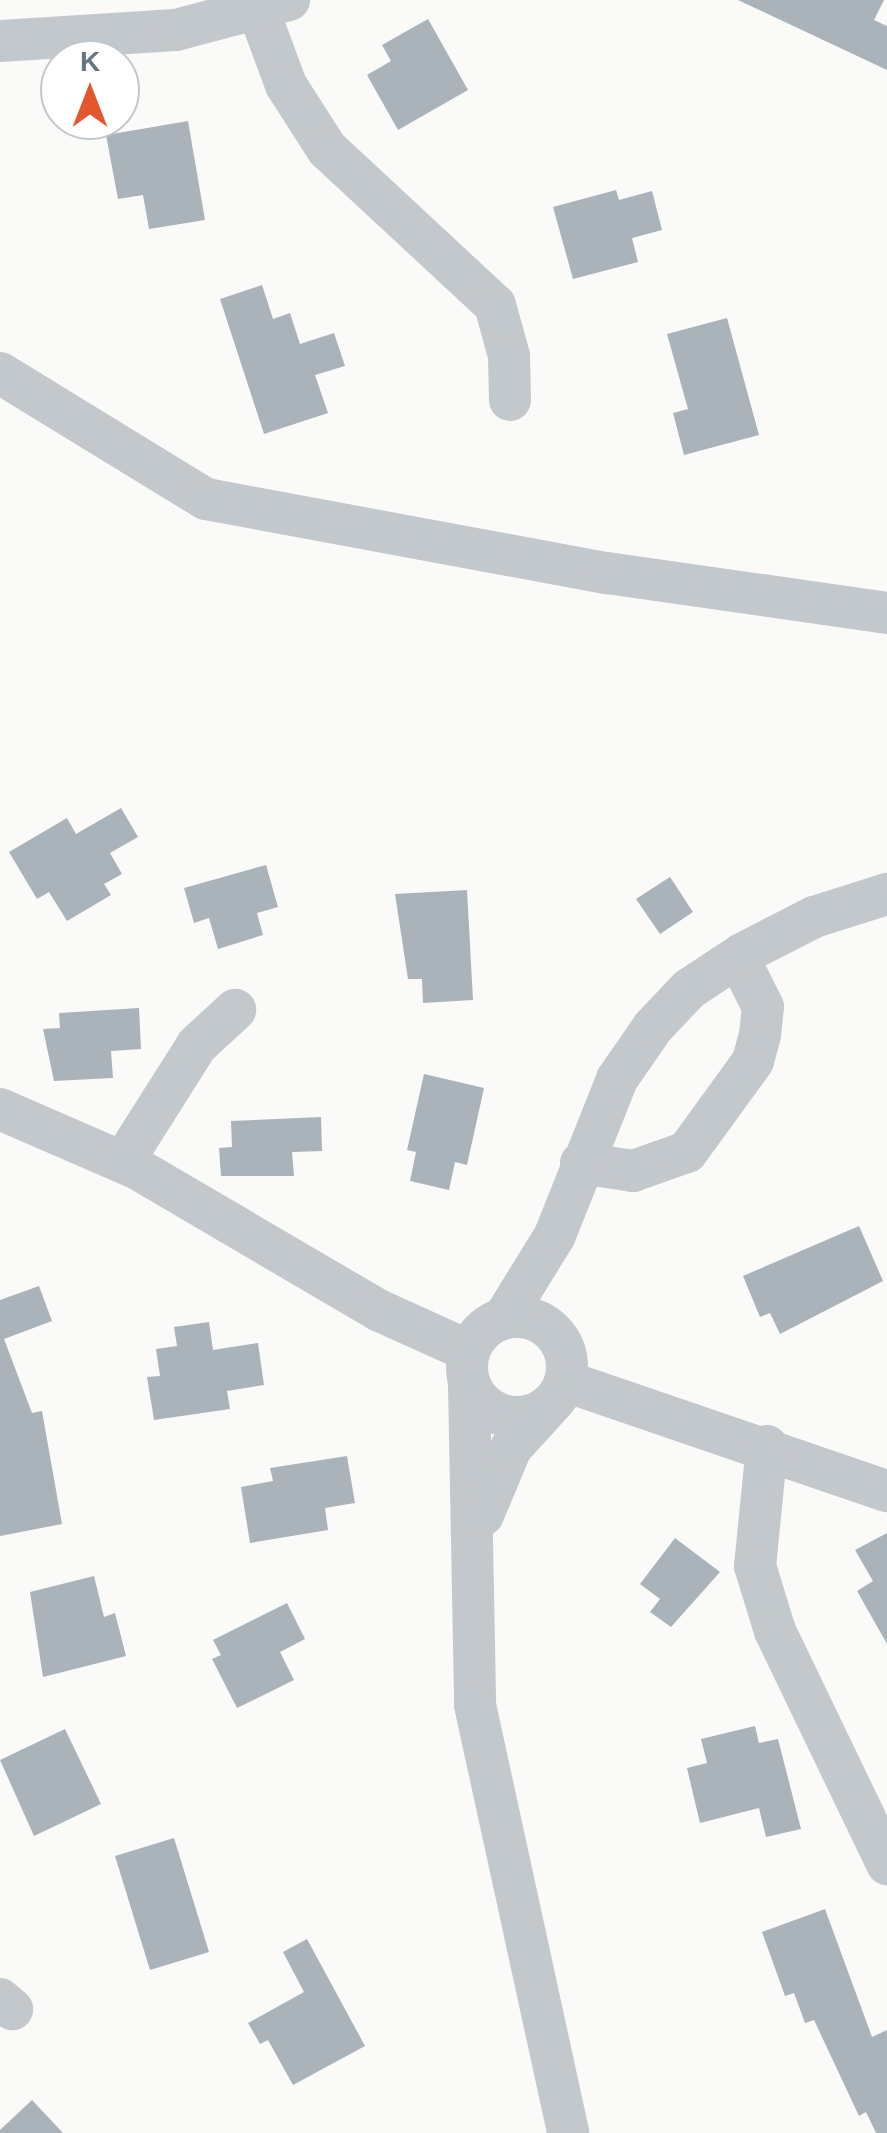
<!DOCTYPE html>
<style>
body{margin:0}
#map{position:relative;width:887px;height:2133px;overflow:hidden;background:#fafaf8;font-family:Helvetica,sans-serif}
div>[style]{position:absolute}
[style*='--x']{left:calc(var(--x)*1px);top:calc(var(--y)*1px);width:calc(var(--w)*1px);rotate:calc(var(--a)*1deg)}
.building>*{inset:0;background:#aab3b9}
.minor>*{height:42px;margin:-21px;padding:0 21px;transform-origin:21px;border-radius:21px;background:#c3c8cc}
.minor>.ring{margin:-21px;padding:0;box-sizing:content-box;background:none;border:42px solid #c3c8cc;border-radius:50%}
span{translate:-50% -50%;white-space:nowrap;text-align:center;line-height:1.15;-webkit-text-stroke:10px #fff;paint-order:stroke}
.north{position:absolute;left:40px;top:40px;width:100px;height:100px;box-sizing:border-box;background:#fff;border:2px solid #c1c8cd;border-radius:50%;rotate:0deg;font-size:28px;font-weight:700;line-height:40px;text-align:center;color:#657683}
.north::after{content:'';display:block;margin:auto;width:35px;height:45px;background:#e4572e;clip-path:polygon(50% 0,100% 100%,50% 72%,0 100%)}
</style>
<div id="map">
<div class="building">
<div style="clip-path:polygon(738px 0,884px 0,874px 20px,887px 26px,887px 70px)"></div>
<div style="clip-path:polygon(428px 19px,468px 90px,398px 130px,367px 75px,391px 61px,382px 45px)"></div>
<div style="clip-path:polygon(188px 121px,205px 220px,149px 229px,143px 195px,118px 199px,106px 135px)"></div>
<div style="clip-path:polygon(616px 190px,619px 200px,652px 191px,662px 230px,632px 238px,638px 262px,573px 279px,553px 207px)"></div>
<div style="clip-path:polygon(262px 285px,273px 319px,290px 313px,300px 344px,334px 333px,345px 366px,315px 375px,328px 413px,264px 434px,220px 299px)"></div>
<div style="clip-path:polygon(727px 318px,759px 435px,684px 455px,673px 413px,688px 409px,667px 334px)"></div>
<div style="clip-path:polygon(121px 808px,138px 837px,110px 853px,122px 874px,104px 884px,111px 895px,67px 921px,49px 892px,37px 899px,9px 852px,67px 818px,76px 834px)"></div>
<div style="clip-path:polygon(266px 865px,278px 907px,257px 913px,263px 935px,218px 949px,209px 918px,194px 923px,184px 888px)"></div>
<div style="clip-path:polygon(670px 877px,693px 912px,660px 934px,636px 899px)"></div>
<div style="clip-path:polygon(467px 890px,473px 1000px,423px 1003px,422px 979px,408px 979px,395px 894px)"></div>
<div style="clip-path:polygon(139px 1008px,141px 1049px,111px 1051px,113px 1078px,54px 1081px,43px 1029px,60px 1028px,59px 1013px)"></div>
<div style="clip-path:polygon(424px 1074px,484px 1088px,467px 1165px,455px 1162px,449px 1190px,410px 1181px,416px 1152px,407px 1150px)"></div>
<div style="clip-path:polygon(321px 1117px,322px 1151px,292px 1152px,294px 1176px,221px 1176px,219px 1148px,232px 1147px,231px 1121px)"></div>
<div style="clip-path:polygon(859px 1226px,883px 1281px,780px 1334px,770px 1313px,760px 1317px,743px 1276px)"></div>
<div style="clip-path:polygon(39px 1286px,52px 1321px,4px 1339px,32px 1413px,42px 1411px,62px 1524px,0 1536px,0 1300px)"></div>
<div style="clip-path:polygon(209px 1322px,213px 1350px,258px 1343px,264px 1385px,227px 1391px,230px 1409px,154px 1420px,147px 1377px,160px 1376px,156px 1349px,177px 1346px,174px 1327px)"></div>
<div style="clip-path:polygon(347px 1456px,355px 1503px,325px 1508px,328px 1530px,250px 1543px,241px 1487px,273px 1481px,270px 1468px)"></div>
<div style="clip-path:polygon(887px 1533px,887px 1644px,857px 1591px,873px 1581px,855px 1550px)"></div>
<div style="clip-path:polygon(675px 1538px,720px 1572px,671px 1627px,650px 1612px,660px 1599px,640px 1584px)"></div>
<div style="clip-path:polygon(94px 1576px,104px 1617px,115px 1613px,126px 1656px,43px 1677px,30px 1592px)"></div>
<div style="clip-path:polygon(287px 1603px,305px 1639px,280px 1652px,294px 1680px,237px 1708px,212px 1659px,221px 1655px,213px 1640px)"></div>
<div style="clip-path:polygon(755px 1726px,759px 1743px,778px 1739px,801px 1829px,766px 1837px,759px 1808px,700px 1823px,687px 1768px,707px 1763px,701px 1739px)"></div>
<div style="clip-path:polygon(65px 1729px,101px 1804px,34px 1836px,0 1760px)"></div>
<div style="clip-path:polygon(174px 1838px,209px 1952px,150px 1970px,115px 1856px)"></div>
<div style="clip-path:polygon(825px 1909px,872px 2037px,887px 2030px,887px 2133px,876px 2133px,866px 2112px,859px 2116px,814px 2020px,805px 2023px,794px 1993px,785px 1996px,762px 1932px)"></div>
<div style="clip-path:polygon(307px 1939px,365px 2046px,293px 2085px,268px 2040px,260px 2044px,248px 2023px,304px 1992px,283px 1952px)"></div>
<div style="clip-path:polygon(32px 2100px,63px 2133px,0 2133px,0 2130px)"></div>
</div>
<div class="minor">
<div style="--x:259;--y:12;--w:78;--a:69.7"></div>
<div style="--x:286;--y:85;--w:76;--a:57.4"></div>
<div style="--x:327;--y:149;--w:229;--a:42.9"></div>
<div style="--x:495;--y:305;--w:53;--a:74.6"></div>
<div style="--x:509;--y:356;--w:44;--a:88.7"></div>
<div style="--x:0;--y:41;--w:176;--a:-3.6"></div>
<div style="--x:176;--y:30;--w:117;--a:-14.9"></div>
<div style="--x:0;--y:373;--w:241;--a:31.5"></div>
<div style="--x:206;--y:499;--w:408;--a:10.5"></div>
<div style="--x:607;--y:573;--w:283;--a:8.1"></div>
<div style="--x:0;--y:1109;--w:148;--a:23.5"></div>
<div style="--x:136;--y:1168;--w:281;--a:30.4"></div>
<div style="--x:378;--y:1310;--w:100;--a:24.3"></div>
<div style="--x:123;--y:1162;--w:138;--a:-57.7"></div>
<div style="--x:197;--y:1045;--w:52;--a:-42.6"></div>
<div style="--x:581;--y:1163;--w:53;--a:8.7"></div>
<div style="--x:633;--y:1171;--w:57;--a:-19.4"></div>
<div style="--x:687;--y:1152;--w:112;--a:-54"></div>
<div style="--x:753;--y:1061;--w:27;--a:-75"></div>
<div style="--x:760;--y:1035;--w:28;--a:-84"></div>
<div style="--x:763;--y:1007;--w:56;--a:-116.6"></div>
<div class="ring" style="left:467px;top:1317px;width:58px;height:58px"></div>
<div style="--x:504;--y:1318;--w:97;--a:-58.4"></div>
<div style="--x:555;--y:1235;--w:168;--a:-68.3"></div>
<div style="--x:617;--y:1079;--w:63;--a:-55.3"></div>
<div style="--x:653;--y:1027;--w:52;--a:-46.5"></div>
<div style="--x:689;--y:989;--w:64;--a:-33.4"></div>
<div style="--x:742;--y:954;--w:81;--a:-27.2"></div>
<div style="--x:814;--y:917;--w:77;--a:-17.5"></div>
<div style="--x:565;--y:1381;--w:340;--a:18.9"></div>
<div style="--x:469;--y:1384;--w:321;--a:88.9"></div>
<div style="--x:475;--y:1705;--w:438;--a:77.7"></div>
<div style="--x:767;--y:1446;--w:121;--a:95.7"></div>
<div style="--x:755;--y:1566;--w:68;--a:72.9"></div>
<div style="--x:775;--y:1631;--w:259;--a:64.3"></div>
<div style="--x:483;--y:1515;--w:73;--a:-67.3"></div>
<div style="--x:511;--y:1448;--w:61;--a:-47.7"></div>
<div style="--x:0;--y:1999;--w:16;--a:40"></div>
</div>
<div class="north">K</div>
</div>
